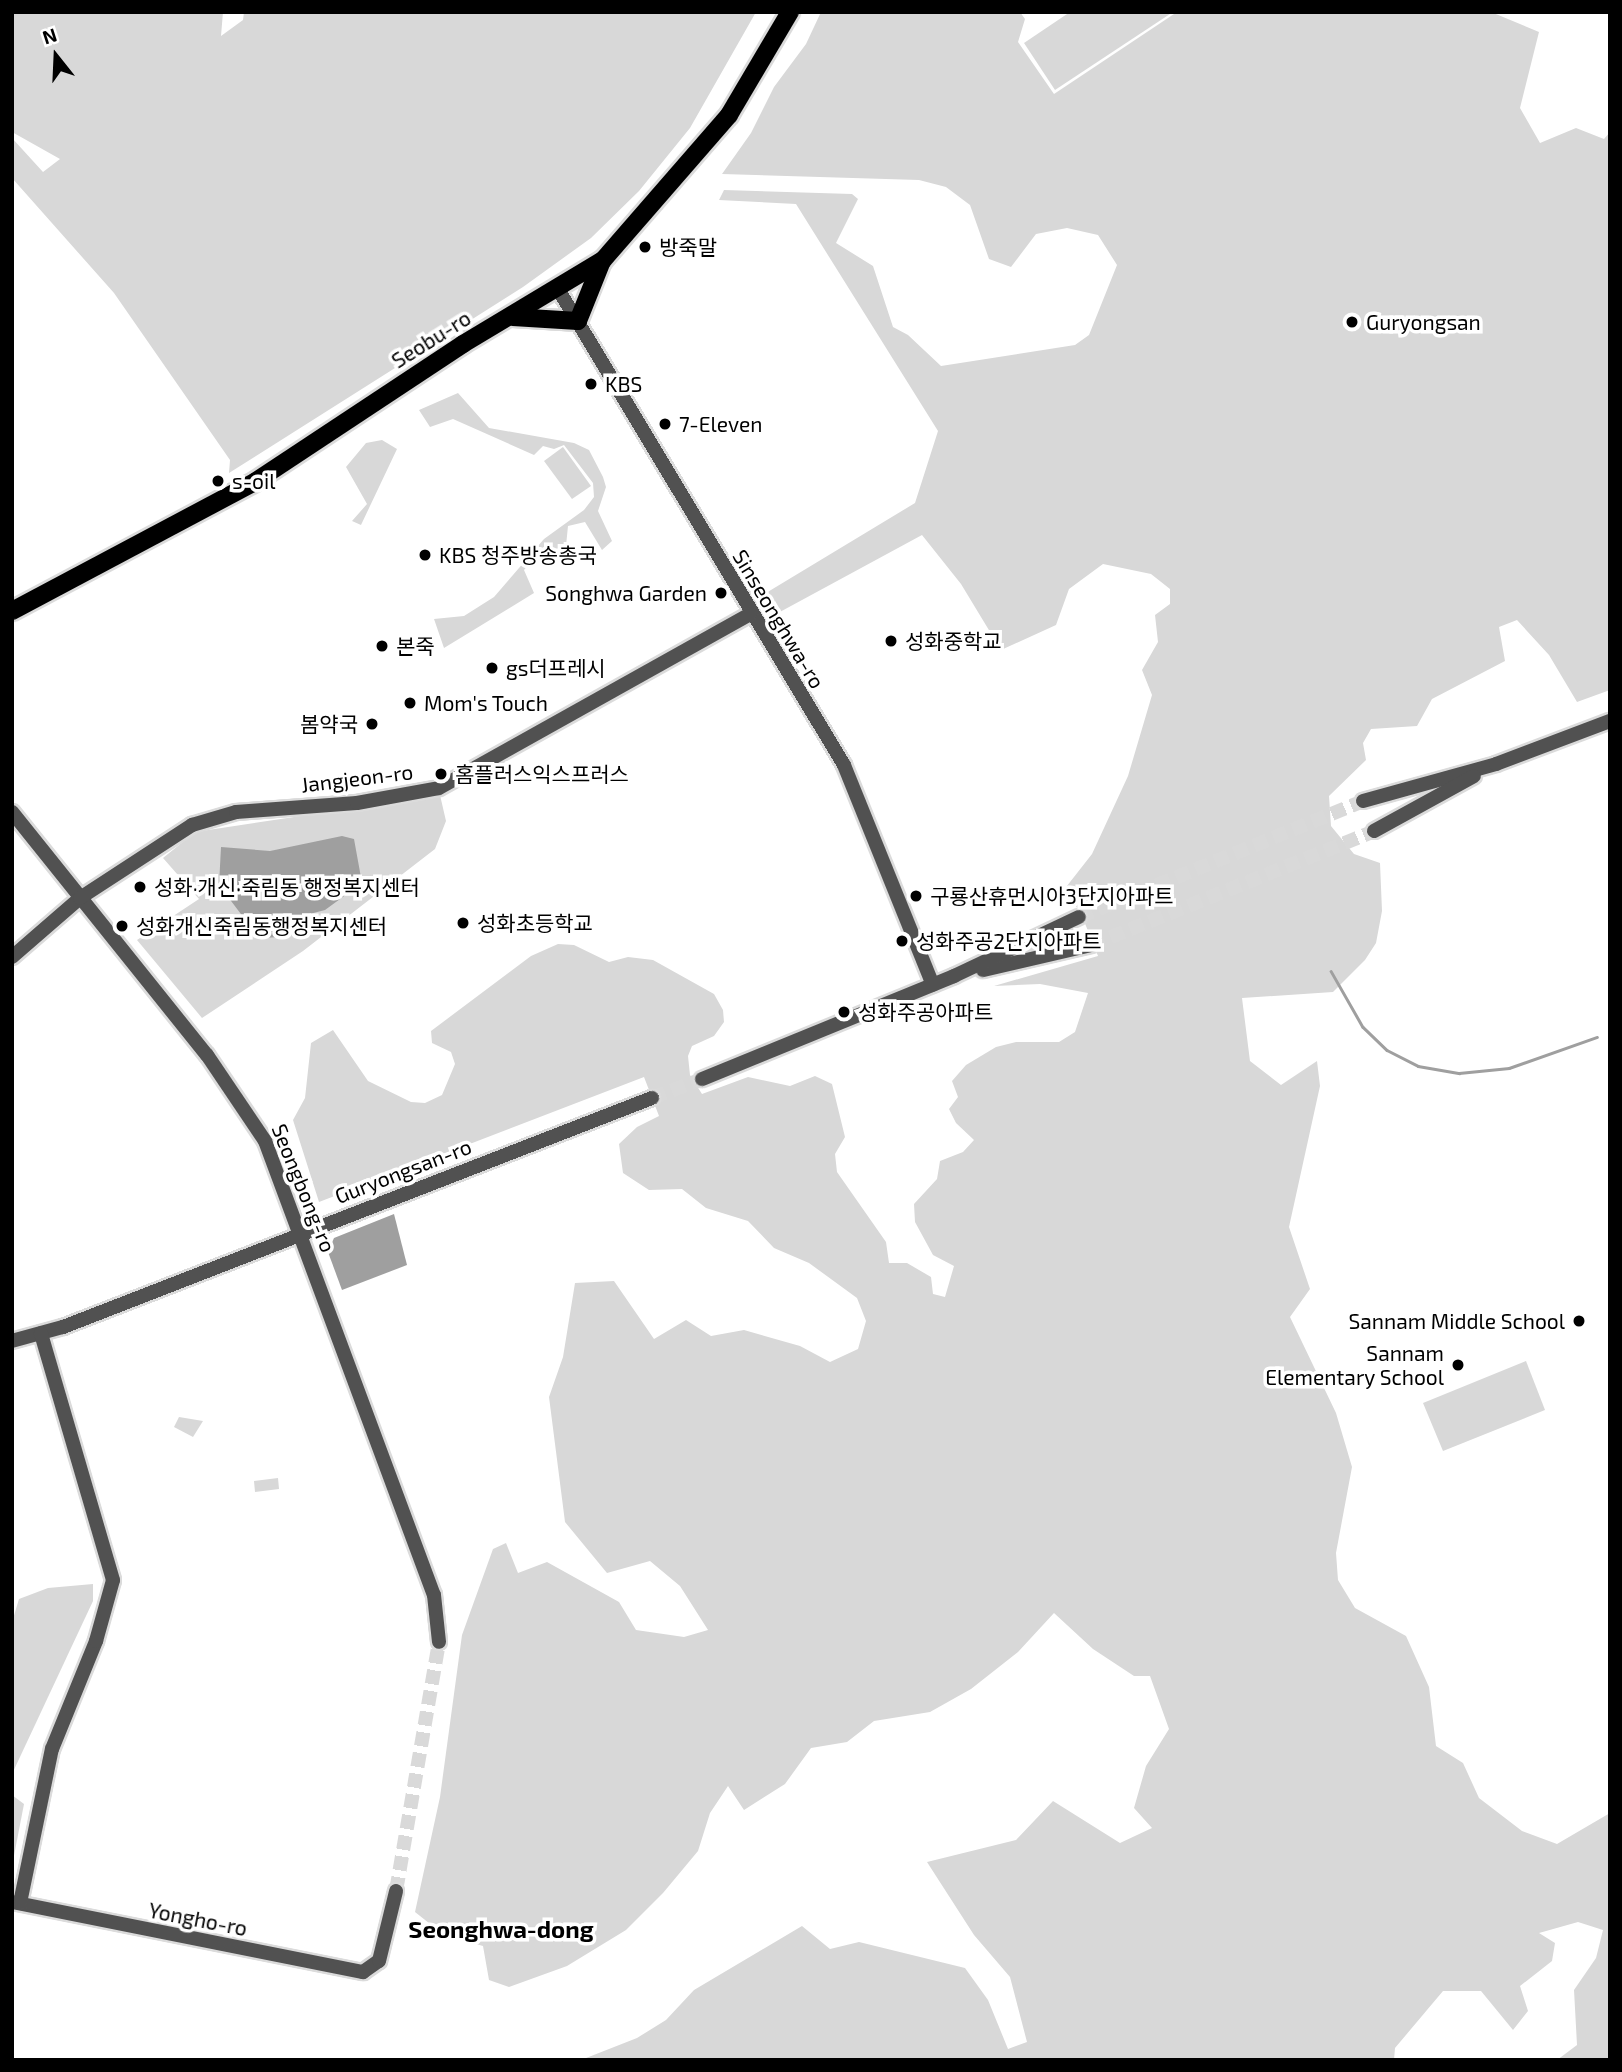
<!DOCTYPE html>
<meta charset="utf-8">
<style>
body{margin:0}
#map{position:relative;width:1622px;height:2072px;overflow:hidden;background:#fff;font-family:"Exo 2","Noto Sans KR",sans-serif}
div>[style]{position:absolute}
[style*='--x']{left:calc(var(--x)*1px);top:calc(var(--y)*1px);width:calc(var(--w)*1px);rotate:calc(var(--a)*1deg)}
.green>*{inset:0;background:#d8d8d8}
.water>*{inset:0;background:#9f9f9f}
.stream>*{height:2.5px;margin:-1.25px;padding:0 1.25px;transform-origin:1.25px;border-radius:1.25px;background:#9f9f9f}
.minor-tunnel>*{height:14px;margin-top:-7px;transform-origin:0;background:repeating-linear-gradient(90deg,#d9d9d9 0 14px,transparent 0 21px)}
.roads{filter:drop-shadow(2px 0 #dbdbdb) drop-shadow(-2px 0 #dbdbdb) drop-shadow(0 2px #dbdbdb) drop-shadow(0 -2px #dbdbdb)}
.minor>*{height:14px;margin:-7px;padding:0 7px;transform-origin:7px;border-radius:7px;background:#515151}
.major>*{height:18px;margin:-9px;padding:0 9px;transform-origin:9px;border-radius:9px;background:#000}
.dots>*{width:19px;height:19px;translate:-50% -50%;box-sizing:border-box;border:4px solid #fff;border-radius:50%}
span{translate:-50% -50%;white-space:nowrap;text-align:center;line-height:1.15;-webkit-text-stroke:7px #fff;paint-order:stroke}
.poi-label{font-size:21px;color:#000}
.left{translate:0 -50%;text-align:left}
.right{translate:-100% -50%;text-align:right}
.street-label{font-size:21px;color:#000}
.quarter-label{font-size:24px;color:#000;font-weight:700}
.frame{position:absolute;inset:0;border:14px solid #000;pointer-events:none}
.north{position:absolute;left:21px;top:21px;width:70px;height:70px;-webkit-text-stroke:5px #fff;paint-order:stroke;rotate:342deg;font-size:19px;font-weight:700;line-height:28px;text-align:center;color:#000}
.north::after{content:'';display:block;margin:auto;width:24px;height:32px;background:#000;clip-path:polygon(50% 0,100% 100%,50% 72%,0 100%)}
</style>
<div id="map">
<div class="green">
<div style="clip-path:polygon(12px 12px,223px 12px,221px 36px,243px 20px,244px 12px,756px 12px,690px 128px,639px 191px,591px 238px,523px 287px,229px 473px,230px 460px,114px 293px,12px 178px,12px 138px,43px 172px,60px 159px,12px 132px)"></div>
<div style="clip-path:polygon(821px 12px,1020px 12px,1025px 19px,1018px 42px,1054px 94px,1177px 12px,1491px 12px,1539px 32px,1520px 108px,1540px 143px,1576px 128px,1604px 139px,1610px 132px,1610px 690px,1577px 702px,1549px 655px,1517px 620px,1499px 627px,1505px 661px,1432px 699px,1417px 726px,1371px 729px,1363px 743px,1366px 760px,1329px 796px,1331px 826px,1354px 854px,1380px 863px,1382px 911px,1376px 943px,1365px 960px,1333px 992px,1242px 998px,1250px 1061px,1281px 1085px,1317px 1061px,1320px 1086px,1289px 1227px,1310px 1289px,1290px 1317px,1336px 1413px,1352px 1467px,1336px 1553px,1338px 1580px,1355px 1608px,1406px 1636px,1429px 1687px,1436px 1746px,1463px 1763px,1479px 1798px,1522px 1831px,1557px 1844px,1610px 1813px,1610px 2060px,1557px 2060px,1577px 2045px,1574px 1990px,1596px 1958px,1603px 1930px,1578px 1922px,1539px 1933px,1555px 1943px,1552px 1961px,1520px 1986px,1528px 2011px,1513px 2030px,1481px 1991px,1443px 1991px,1395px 2048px,1394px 2060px,581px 2060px,637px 2038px,666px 2020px,694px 1990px,802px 1926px,830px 1949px,859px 1942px,965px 1968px,988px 2000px,1008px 2049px,1027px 2042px,1010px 1977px,974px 1935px,927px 1862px,1016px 1840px,1053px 1801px,1120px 1843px,1152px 1828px,1134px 1808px,1146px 1766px,1169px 1729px,1150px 1676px,1134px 1676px,1093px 1649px,1054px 1613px,1018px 1652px,971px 1689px,930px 1712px,874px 1721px,847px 1742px,811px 1748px,785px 1784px,744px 1810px,728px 1786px,710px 1813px,698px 1851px,663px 1893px,626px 1930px,567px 1966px,509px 1987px,489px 1980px,483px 1946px,444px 1935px,415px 1912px,440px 1797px,462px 1635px,493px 1549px,506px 1543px,518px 1573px,547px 1562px,619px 1602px,636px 1630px,684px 1637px,708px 1630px,680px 1586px,650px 1561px,607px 1573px,565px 1522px,549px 1397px,563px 1357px,575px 1283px,614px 1281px,654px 1339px,686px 1320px,711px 1336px,744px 1330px,800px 1346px,830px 1362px,858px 1349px,866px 1321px,857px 1298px,809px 1263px,774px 1248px,748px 1221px,706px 1208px,682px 1189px,649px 1190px,623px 1173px,619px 1144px,637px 1127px,659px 1116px,644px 1077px,319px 1202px,293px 1120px,305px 1098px,311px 1043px,333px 1030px,368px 1081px,411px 1102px,425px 1103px,442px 1095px,455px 1064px,451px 1052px,432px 1043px,431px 1031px,531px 956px,558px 944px,574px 945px,609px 962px,628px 957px,653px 960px,714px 994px,723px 1010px,724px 1022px,714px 1036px,692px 1046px,688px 1056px,690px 1075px,702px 1094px,748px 1077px,790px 1086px,815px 1076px,832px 1084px,845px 1137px,835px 1154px,837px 1172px,886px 1242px,889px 1263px,907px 1263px,931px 1277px,933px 1294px,945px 1297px,954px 1266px,933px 1255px,915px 1222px,914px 1204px,937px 1179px,940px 1161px,963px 1152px,974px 1140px,956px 1123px,949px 1109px,958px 1097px,952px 1081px,966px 1065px,996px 1047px,1016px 1042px,1059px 1042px,1075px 1032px,1088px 993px,1040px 984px,994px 986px,1098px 956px,1080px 911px,1063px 891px,1092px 854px,1128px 776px,1152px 695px,1142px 670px,1158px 642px,1155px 615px,1170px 604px,1170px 589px,1151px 574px,1103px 564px,1069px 589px,1056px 625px,1001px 650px,961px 584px,922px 535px,778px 613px,766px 593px,915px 503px,938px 431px,796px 204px,719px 200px,724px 190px,852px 194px,858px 199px,836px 243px,873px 266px,893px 327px,908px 335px,941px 366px,1075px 345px,1089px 335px,1117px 265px,1098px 235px,1067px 228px,1036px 234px,1011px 267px,989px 259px,970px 205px,946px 187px,919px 180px,722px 174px,751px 133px,774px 87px,806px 44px)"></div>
<div style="clip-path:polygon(1070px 12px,1173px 12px,1055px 90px,1024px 43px)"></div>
<div style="clip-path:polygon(458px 393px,489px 428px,574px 443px,589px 450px,603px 477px,606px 487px,598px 511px,612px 541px,602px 550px,585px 522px,568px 526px,566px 546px,549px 558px,537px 554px,524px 570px,534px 593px,444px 648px,434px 619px,464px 616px,494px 597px,544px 539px,584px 510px,594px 497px,593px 483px,564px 445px,554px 449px,543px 446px,534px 455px,453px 419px,430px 427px,419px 410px)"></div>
<div style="clip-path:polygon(382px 440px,397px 449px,361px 525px,352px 521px,367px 504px,346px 467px,366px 443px)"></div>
<div style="clip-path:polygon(563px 447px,591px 486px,572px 499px,544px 461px)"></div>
<div style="clip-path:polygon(440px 795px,446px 821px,435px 849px,303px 951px,202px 1018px,137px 940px,199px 899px,163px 858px,195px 832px)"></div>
<div style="clip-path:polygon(1526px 1361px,1545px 1410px,1443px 1451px,1423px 1403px)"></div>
<div style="clip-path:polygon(179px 1417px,203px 1421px,193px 1437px,174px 1427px)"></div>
<div style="clip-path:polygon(278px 1478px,279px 1489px,255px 1492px,254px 1481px)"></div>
<div style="clip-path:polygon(93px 1584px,93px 1601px,12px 1774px,12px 1622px,19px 1599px,48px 1588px)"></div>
<div style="clip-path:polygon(12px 1795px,24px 1804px,12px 1866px)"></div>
</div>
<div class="water">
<div style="clip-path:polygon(342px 836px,354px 839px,362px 883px,325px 910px,298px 917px,283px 937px,259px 938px,219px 885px,221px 847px,270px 851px)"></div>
<div style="clip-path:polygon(394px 1214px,407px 1265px,342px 1290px,328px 1252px,334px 1238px)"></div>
</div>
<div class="stream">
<div style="--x:1331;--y:971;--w:64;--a:60.3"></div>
<div style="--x:1363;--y:1027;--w:33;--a:44"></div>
<div style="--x:1387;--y:1050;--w:35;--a:27"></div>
<div style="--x:1418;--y:1066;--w:42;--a:9.7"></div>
<div style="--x:1459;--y:1073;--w:50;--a:-5.7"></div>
<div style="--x:1509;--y:1068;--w:93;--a:-19.4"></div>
</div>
<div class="minor-tunnel">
<div style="--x:1079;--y:917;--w:307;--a:-22.2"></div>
<div style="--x:1091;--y:945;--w:305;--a:-21.9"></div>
<div style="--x:652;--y:1098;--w:53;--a:-20.8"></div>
<div style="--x:396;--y:1891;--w:253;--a:-80.2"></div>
</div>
<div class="roads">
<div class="minor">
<div style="--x:558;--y:289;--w:555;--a:59"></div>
<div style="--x:844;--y:765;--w:237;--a:68"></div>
<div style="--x:1363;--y:801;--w:138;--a:-15.5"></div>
<div style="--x:1496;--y:764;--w:122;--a:-20.7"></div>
<div style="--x:12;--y:812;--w:312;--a:51.3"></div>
<div style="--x:207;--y:1055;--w:104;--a:56"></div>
<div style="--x:265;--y:1141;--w:484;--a:69.6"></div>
<div style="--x:434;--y:1595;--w:47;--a:83.9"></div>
<div style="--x:1374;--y:831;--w:114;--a:-28.8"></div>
<div style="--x:12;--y:957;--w:90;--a:-40.9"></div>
<div style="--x:80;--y:898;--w:134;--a:-33.1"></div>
<div style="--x:192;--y:825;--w:46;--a:-16.5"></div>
<div style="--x:236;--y:812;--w:121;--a:-4.3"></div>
<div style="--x:357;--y:803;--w:83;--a:-10.4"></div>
<div style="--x:439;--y:788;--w:356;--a:-29.2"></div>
<div style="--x:983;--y:970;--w:111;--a:-13"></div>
<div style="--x:702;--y:1079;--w:272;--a:-22.2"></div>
<div style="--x:954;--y:976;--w:138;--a:-25.3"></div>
<div style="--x:12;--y:1341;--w:53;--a:-15.4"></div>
<div style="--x:63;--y:1327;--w:632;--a:-21.25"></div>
<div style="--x:12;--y:1902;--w:358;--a:11.3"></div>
<div style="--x:363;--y:1972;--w:19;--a:-35"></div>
<div style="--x:379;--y:1961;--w:72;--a:-76.3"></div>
<div style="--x:20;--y:1903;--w:157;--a:-78.3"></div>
<div style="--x:52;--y:1749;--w:117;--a:-67.8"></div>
<div style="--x:96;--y:1641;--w:63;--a:-74.4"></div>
<div style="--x:113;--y:1580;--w:257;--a:-106.3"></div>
</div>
<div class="major">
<div style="--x:513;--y:317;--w:65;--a:3.5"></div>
<div style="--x:578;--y:321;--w:65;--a:-68.2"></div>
<div style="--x:12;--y:611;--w:276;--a:-28"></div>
<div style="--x:256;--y:481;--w:248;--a:-33.5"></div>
<div style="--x:463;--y:344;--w:163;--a:-31"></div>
<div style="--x:603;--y:260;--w:192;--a:-49"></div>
<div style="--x:729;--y:115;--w:120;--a:-59.4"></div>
</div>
</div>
<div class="dots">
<div style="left:645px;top:247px;background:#000"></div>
<div style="left:1352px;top:322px;background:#000"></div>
<div style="left:591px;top:384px;background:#000"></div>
<div style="left:665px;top:424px;background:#000"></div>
<div style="left:218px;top:481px;background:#000"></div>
<div style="left:425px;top:555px;background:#000"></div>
<div style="left:721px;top:593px;background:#000"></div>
<div style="left:891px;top:641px;background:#000"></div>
<div style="left:382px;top:646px;background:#000"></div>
<div style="left:492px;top:668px;background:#000"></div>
<div style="left:410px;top:703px;background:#000"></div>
<div style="left:372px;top:724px;background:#000"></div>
<div style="left:441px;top:774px;background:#000"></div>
<div style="left:140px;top:887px;background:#000"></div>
<div style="left:916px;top:896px;background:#000"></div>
<div style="left:463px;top:923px;background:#000"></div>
<div style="left:122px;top:926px;background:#000"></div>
<div style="left:902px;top:941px;background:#000"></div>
<div style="left:844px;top:1012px;background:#000"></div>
<div style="left:1579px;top:1321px;background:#000"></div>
<div style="left:1458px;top:1365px;background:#000"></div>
</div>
<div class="poi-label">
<span class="left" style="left:659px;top:247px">방죽말</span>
<span class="left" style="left:1366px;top:322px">Guryongsan</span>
<span class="left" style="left:605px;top:384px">KBS</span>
<span class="left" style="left:679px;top:424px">7-Eleven</span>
<span class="left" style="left:232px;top:481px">s-oil</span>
<span class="left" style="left:439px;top:555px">KBS 청주방송총국</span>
<span class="right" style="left:707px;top:593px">Songhwa Garden</span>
<span class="left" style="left:905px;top:641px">성화중학교</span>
<span class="left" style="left:396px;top:646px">본죽</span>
<span class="left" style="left:506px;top:668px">gs더프레시</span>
<span class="left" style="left:424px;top:703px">Mom's Touch</span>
<span class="right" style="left:358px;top:724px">봄약국</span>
<span class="left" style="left:455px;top:774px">홈플러스익스프러스</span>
<span class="left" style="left:154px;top:887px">성화·개신·죽림동 행정복지센터</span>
<span class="left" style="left:930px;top:896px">구룡산휴먼시아3단지아파트</span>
<span class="left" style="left:477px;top:923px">성화초등학교</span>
<span class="left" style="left:136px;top:926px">성화개신죽림동행정복지센터</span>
<span class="left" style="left:916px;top:941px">성화주공2단지아파트</span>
<span class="left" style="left:858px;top:1012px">성화주공아파트</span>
<span class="right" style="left:1565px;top:1321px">Sannam Middle School</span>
<span class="right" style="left:1444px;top:1365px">Sannam<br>Elementary School</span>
</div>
<div class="street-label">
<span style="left:431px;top:339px;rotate:-32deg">Seobu-ro</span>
<span style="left:779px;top:619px;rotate:59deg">Sinseonghwa-ro</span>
<span style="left:357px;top:778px;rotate:-7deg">Jangjeon-ro</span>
<span style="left:403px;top:1171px;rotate:-21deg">Guryongsan-ro</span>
<span style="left:304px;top:1188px;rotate:68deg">Seongbong-ro</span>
<span style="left:198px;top:1919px;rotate:11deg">Yongho-ro</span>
</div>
<div class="quarter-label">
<span style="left:501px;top:1929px">Seonghwa-dong</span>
</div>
<div class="frame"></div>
<div class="north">N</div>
</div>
